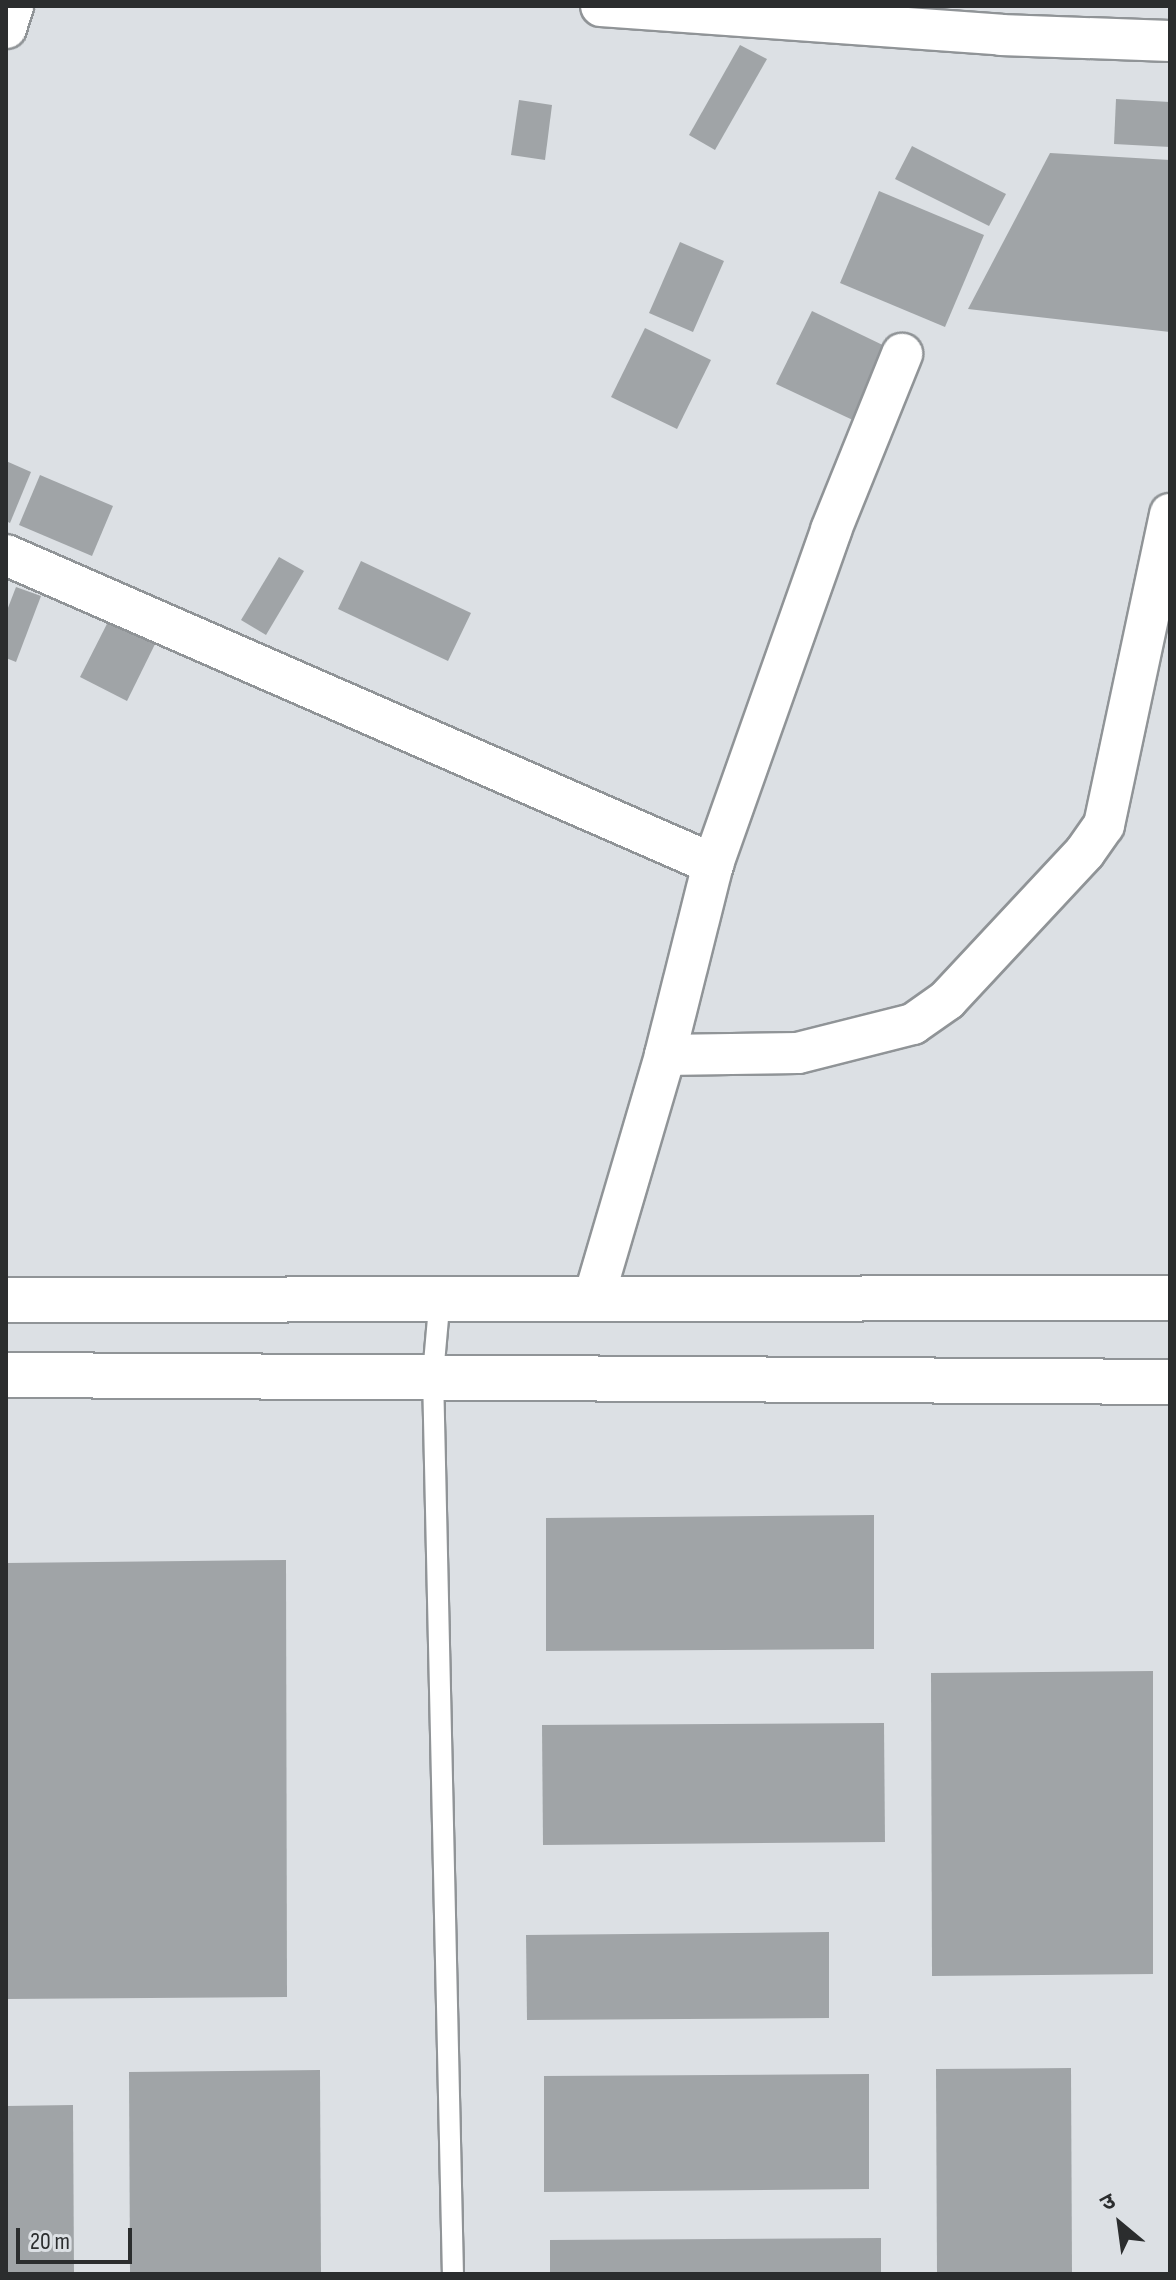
<!DOCTYPE html>
<meta charset="utf-8">
<style>
body{margin:0}
#map{position:relative;width:1176px;height:2280px;overflow:hidden;background:#dce0e4;font-family:"Sofia Sans Condensed","Noto Sans Devanagari",sans-serif}
div>[style]{position:absolute}
[style*='--x']{left:calc(var(--x)*1px);top:calc(var(--y)*1px);width:calc(var(--w)*1px);rotate:calc(var(--a)*1deg)}
.building>*{inset:0;background:#a0a4a7}
.roads{filter:drop-shadow(2px 0 #909497) drop-shadow(-2px 0 #909497) drop-shadow(0 2px #909497) drop-shadow(0 -2px #909497)}
.lane>*{height:20px;margin:-10px;padding:0 10px;transform-origin:10px;border-radius:10px;background:#fff}
.street>*{height:40px;margin:-20px;padding:0 20px;transform-origin:20px;border-radius:20px;background:#fff}
.secondary>*{height:44px;margin:-22px;padding:0 22px;transform-origin:22px;border-radius:22px;background:#fff}
span{translate:-50% -50%;white-space:nowrap;text-align:center;line-height:1.15;-webkit-text-stroke:6px #dce0e4;paint-order:stroke}
.frame{position:absolute;inset:0;border:8px solid #2b2d2e;pointer-events:none}
.north{position:absolute;left:1080px;top:2184px;width:80px;height:80px;-webkit-text-stroke:6px #dce0e4;paint-order:stroke;rotate:331deg;font-size:22px;font-weight:700;line-height:32px;text-align:center;color:#2b2d2e}
.north::after{content:'';display:block;margin:auto;width:28px;height:36px;background:#2b2d2e;clip-path:polygon(50% 0,100% 100%,50% 72%,0 100%)}
.scale{position:absolute;left:16px;top:2228px;width:116px;height:36px;box-sizing:border-box;border:4px solid #2b2d2e;border-top:0;padding-left:10px;font-size:24px;line-height:28px;white-space:nowrap;color:#2b2d2e;-webkit-text-stroke:6px #dce0e4;paint-order:stroke}
</style>
<div id="map">
<div class="building">
<div style="clip-path:polygon(740px 45px,767px 59px,715px 150px,689px 135px)"></div>
<div style="clip-path:polygon(1116px 99px,1170px 102px,1170px 147px,1114px 144px)"></div>
<div style="clip-path:polygon(519px 100px,552px 105px,545px 160px,511px 155px)"></div>
<div style="clip-path:polygon(912px 146px,1006px 194px,989px 226px,895px 179px)"></div>
<div style="clip-path:polygon(1050px 153px,1170px 160px,1170px 332px,968px 309px)"></div>
<div style="clip-path:polygon(879px 191px,984px 235px,945px 327px,840px 283px)"></div>
<div style="clip-path:polygon(680px 242px,724px 261px,693px 332px,649px 313px)"></div>
<div style="clip-path:polygon(812px 311px,891px 349px,857px 422px,776px 384px)"></div>
<div style="clip-path:polygon(645px 328px,711px 360px,677px 429px,611px 397px)"></div>
<div style="clip-path:polygon(6px 461px,31px 472px,10px 523px,6px 521px)"></div>
<div style="clip-path:polygon(40px 475px,113px 506px,92px 556px,19px 525px)"></div>
<div style="clip-path:polygon(279px 557px,304px 571px,266px 635px,241px 620px)"></div>
<div style="clip-path:polygon(361px 561px,471px 613px,448px 661px,338px 609px)"></div>
<div style="clip-path:polygon(16px 587px,41px 596px,16px 662px,6px 658px,6px 613px)"></div>
<div style="clip-path:polygon(113px 612px,159px 636px,127px 701px,80px 677px)"></div>
<div style="clip-path:polygon(874px 1515px,874px 1649px,546px 1651px,546px 1518px)"></div>
<div style="clip-path:polygon(286px 1560px,287px 1997px,6px 1999px,6px 1563px)"></div>
<div style="clip-path:polygon(1153px 1671px,1153px 1974px,932px 1976px,931px 1673px)"></div>
<div style="clip-path:polygon(884px 1723px,885px 1842px,543px 1845px,542px 1725px)"></div>
<div style="clip-path:polygon(829px 1932px,829px 2018px,527px 2020px,526px 1935px)"></div>
<div style="clip-path:polygon(1071px 2068px,1072px 2274px,937px 2274px,936px 2069px)"></div>
<div style="clip-path:polygon(320px 2070px,321px 2274px,130px 2274px,129px 2072px)"></div>
<div style="clip-path:polygon(869px 2074px,869px 2189px,544px 2192px,544px 2076px)"></div>
<div style="clip-path:polygon(73px 2105px,74px 2274px,6px 2274px,6px 2106px)"></div>
<div style="clip-path:polygon(881px 2238px,881px 2274px,550px 2274px,550px 2240px)"></div>
</div>
<div class="roads">
<div class="lane">
<div style="--x:440;--y:1296;--w:78;--a:95.1"></div>
<div style="--x:433;--y:1374;--w:900;--a:88.73"></div>
</div>
<div class="street">
<div style="--x:601;--y:6;--w:401;--a:4.1"></div>
<div style="--x:1001;--y:35;--w:169;--a:2"></div>
<div style="--x:6;--y:28;--w:23;--a:-72"></div>
<div style="--x:6;--y:555;--w:772;--a:23.61"></div>
<div style="--x:665;--y:1055;--w:133;--a:-0.9"></div>
<div style="--x:798;--y:1053;--w:119;--a:-14.2"></div>
<div style="--x:913;--y:1024;--w:42;--a:-35.2"></div>
<div style="--x:947;--y:1000;--w:202;--a:-47"></div>
<div style="--x:1085;--y:852;--w:33;--a:-55"></div>
<div style="--x:1104;--y:825;--w:318;--a:-78"></div>
<div style="--x:594;--y:1297;--w:252;--a:-73.6"></div>
<div style="--x:665;--y:1055;--w:197;--a:-75.9"></div>
<div style="--x:713;--y:864;--w:354;--a:-70.5"></div>
<div style="--x:831;--y:530;--w:190;--a:-68"></div>
</div>
<div class="secondary">
<div style="--x:6;--y:1300;--w:1164;--a:-0.1"></div>
<div style="--x:6;--y:1375;--w:1164;--a:0.34"></div>
</div>
</div>
<div class="frame"></div>
<div class="north">उ</div>
<div class="scale">20 m</div>
</div>
